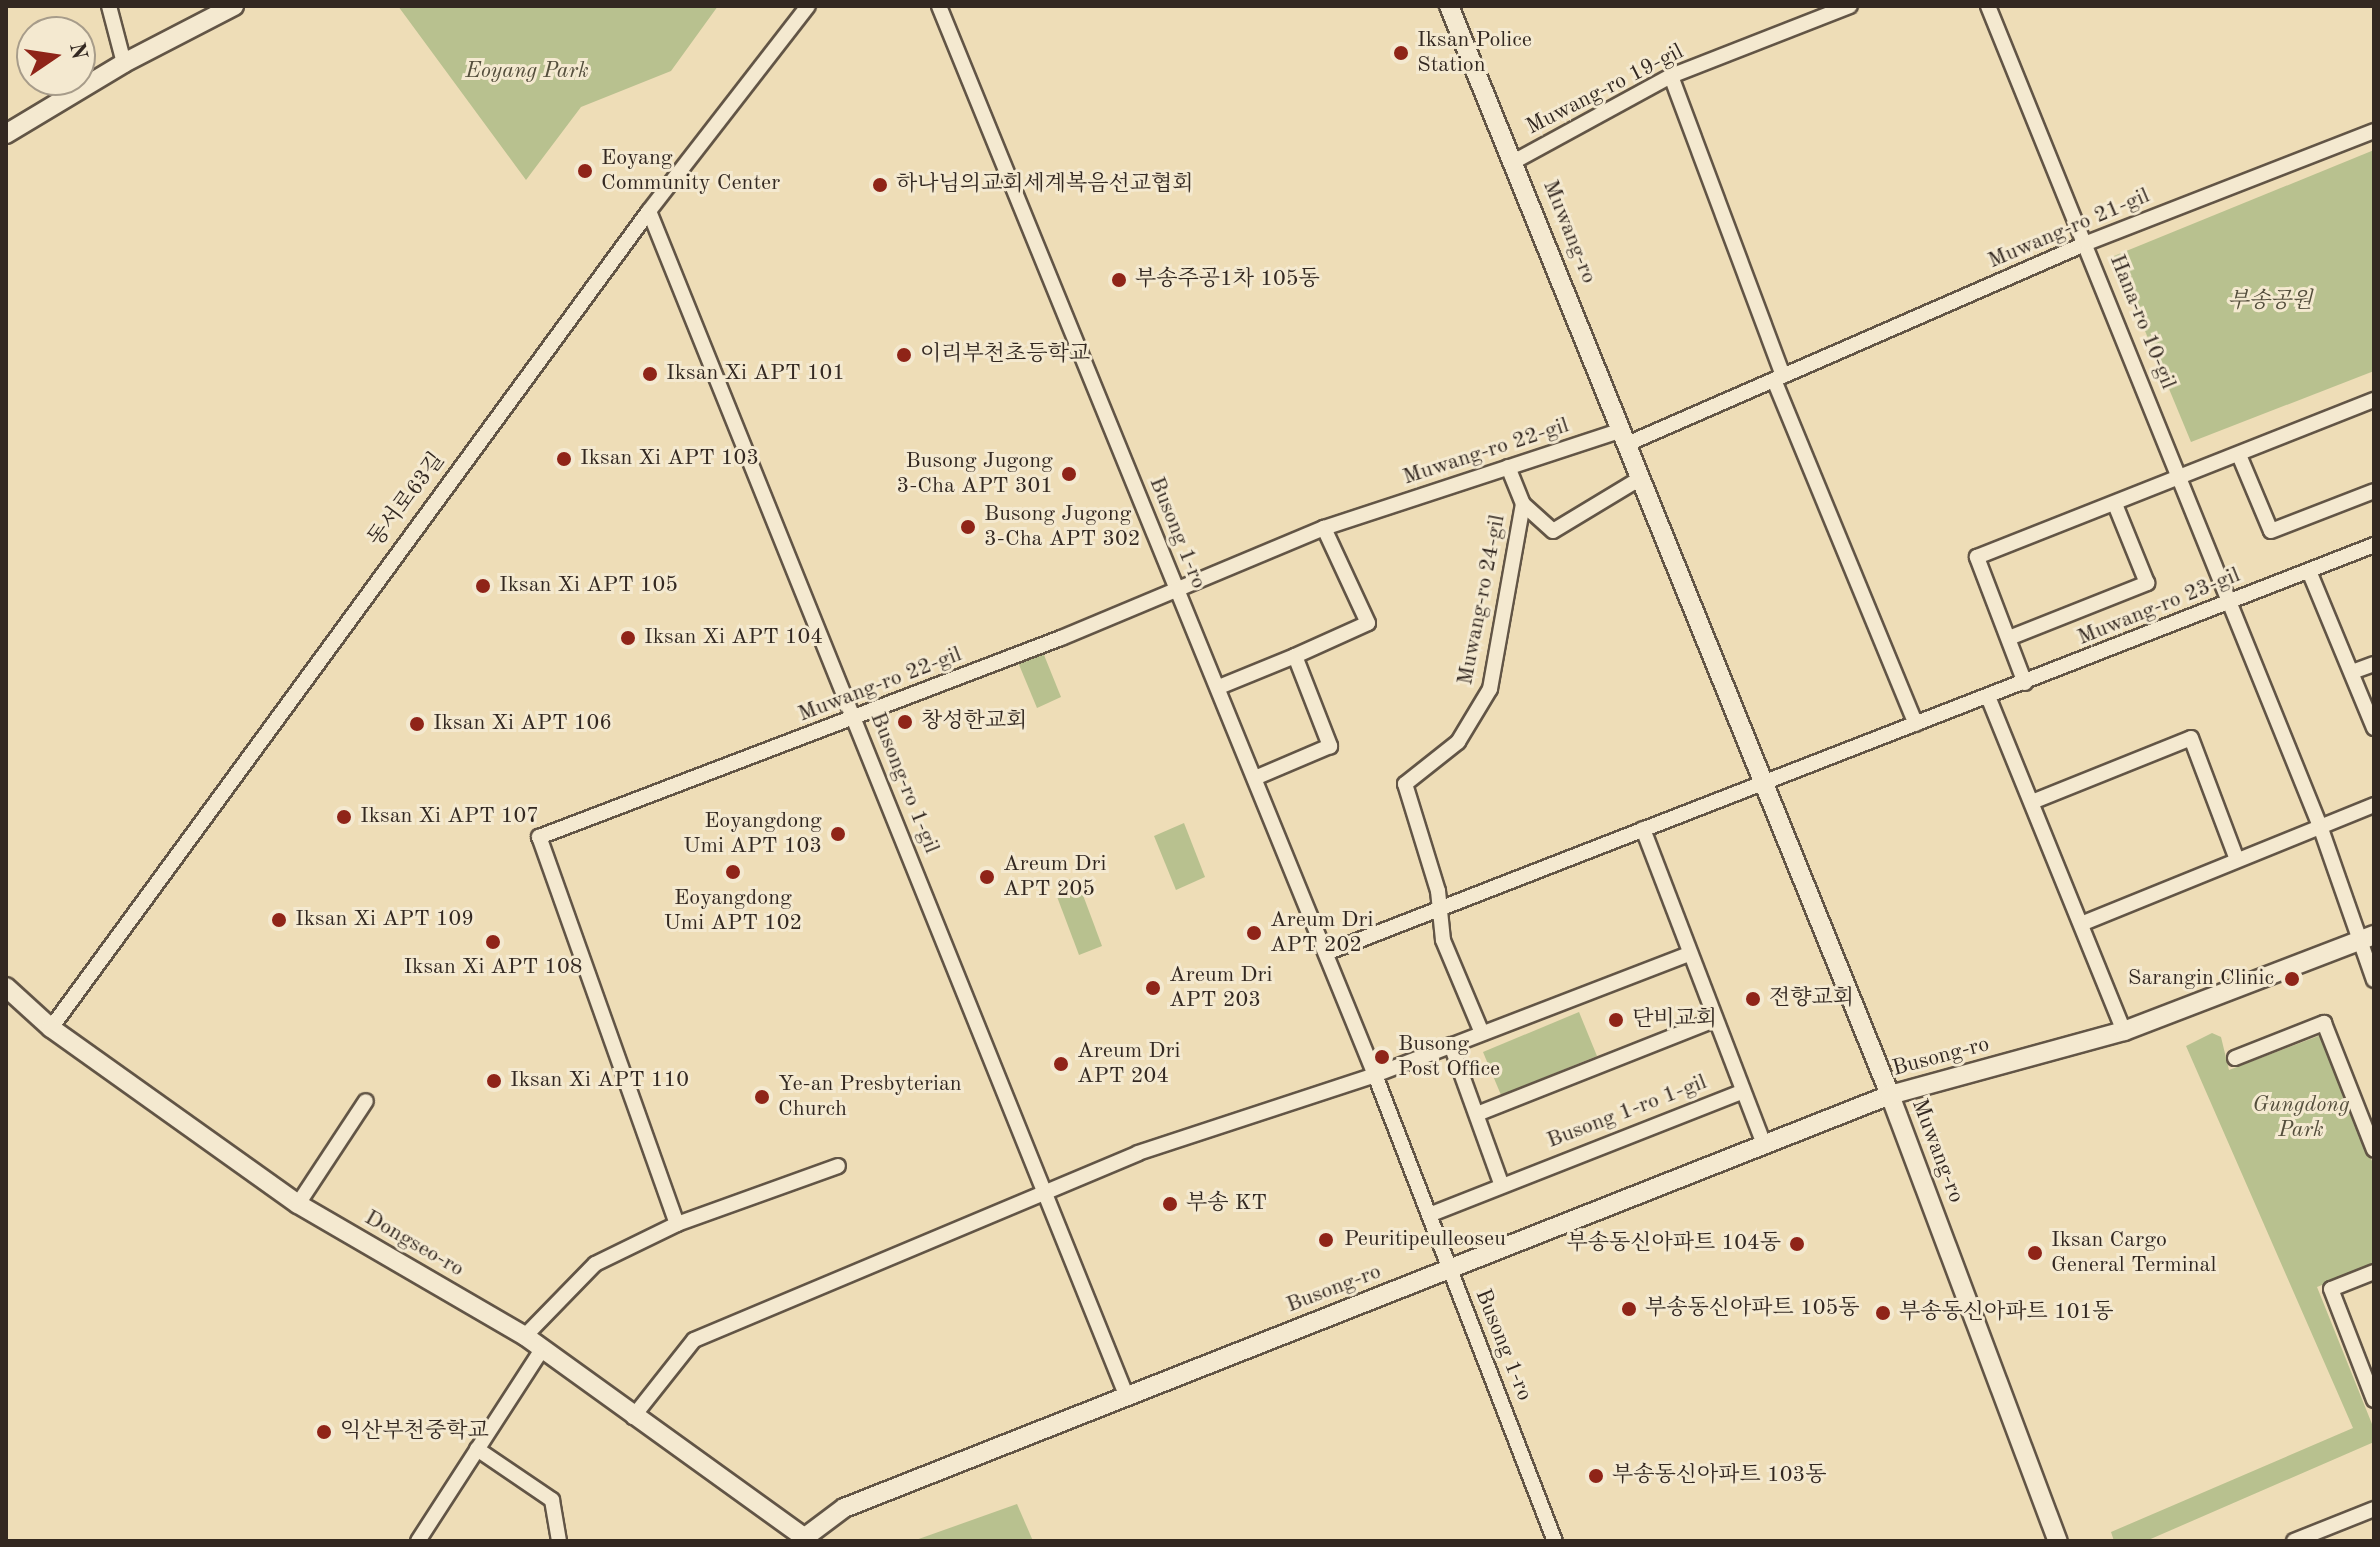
<!DOCTYPE html>
<meta charset="utf-8">
<style>
body{margin:0}
#map{position:relative;width:2380px;height:1547px;overflow:hidden;background:#eeddb7;font-family:"Old Standard TT","Noto Serif KR",serif}
div>[style]{position:absolute}
[style*='--x']{left:calc(var(--x)*1px);top:calc(var(--y)*1px);width:calc(var(--w)*1px);rotate:calc(var(--a)*1deg)}
.green>*{inset:0;background:#b8c18f}
.roads{filter:drop-shadow(2px 0 #625546) drop-shadow(-2px 0 #625546) drop-shadow(0 2px #625546) drop-shadow(0 -2px #625546)}
.minor>*{height:14px;margin:-7px;padding:0 7px;transform-origin:7px;border-radius:7px;background:#f4e9d0}
.tertiary>*{height:18px;margin:-9px;padding:0 9px;transform-origin:9px;border-radius:9px;background:#f4e9d0}
.dots>*{width:22px;height:22px;translate:-50% -50%;box-sizing:border-box;border:4px solid #f4e9d0;border-radius:50%}
span{translate:-50% -50%;white-space:nowrap;text-align:center;line-height:1.15;-webkit-text-stroke:6px #f4e9d0;paint-order:stroke}
.poi-label{font-size:22px;color:#332821}
.left{translate:0 -50%;text-align:left}
.right{translate:-100% -50%;text-align:right}
.park-label{font-size:22px;color:#544e3c;font-style:italic}
.street-label{font-size:22px;color:#332821}
.frame{position:absolute;inset:0;border:8px solid #332821;pointer-events:none}
.north{position:absolute;left:16px;top:16px;width:80px;height:80px;box-sizing:border-box;background:#f4e9d0;border:2px solid #a79c8a;border-radius:50%;rotate:77deg;font-size:22px;font-weight:700;line-height:32px;text-align:center;color:#332821}
.north::after{content:'';display:block;margin:auto;width:28px;height:36px;background:#8f2418;clip-path:polygon(50% 0,100% 100%,50% 72%,0 100%)}
</style>
<div id="map">
<div class="green">
<div style="clip-path:polygon(398px 6px,718px 6px,671px 71px,581px 107px,526px 180px)"></div>
<div style="clip-path:polygon(2374px 150px,2374px 371px,2191px 442px,2114px 256px)"></div>
<div style="clip-path:polygon(1040px 645px,1061px 697px,1037px 708px,1015px 655px)"></div>
<div style="clip-path:polygon(1184px 823px,1205px 877px,1176px 890px,1154px 836px)"></div>
<div style="clip-path:polygon(1077px 879px,1102px 946px,1079px 955px,1056px 894px,1063px 880px)"></div>
<div style="clip-path:polygon(1579px 1012px,1597px 1056px,1501px 1095px,1483px 1052px)"></div>
<div style="clip-path:polygon(2212px 1033px,2221px 1037px,2229px 1070px,2321px 1035px,2374px 1166px,2374px 1264px,2317px 1287px,2374px 1429px,2374px 1442px,2146px 1541px,2114px 1541px,2111px 1532px,2353px 1428px,2186px 1046px)"></div>
<div style="clip-path:polygon(1017px 1504px,1033px 1541px,913px 1541px)"></div>
</div>
<div class="roads">
<div class="minor">
<div style="--x:109;--y:6;--w:59;--a:75.3"></div>
<div style="--x:939;--y:6;--w:1154;--a:67.81"></div>
<div style="--x:1375;--y:1075;--w:500;--a:68.9"></div>
<div style="--x:1988;--y:6;--w:885;--a:67.96"></div>
<div style="--x:2320;--y:826;--w:163;--a:70.7"></div>
<div style="--x:1671;--y:76;--w:320;--a:69.5"></div>
<div style="--x:1515;--y:161;--w:178;--a:-28.6"></div>
<div style="--x:1671;--y:76;--w:192;--a:-21.4"></div>
<div style="--x:649;--y:211;--w:1279;--a:68.05"></div>
<div style="--x:1774;--y:380;--w:372;--a:67.6"></div>
<div style="--x:1627;--y:444;--w:502;--a:-23.6"></div>
<div style="--x:2087;--y:243;--w:308;--a:-21.3"></div>
<div style="--x:2239;--y:455;--w:82;--a:67.2"></div>
<div style="--x:2271;--y:531;--w:110;--a:-21.2"></div>
<div style="--x:1523;--y:504;--w:40;--a:42"></div>
<div style="--x:1553;--y:531;--w:103;--a:-31.1"></div>
<div style="--x:2309;--y:571;--w:170;--a:67.5"></div>
<div style="--x:2009;--y:638;--w:149;--a:-21.7"></div>
<div style="--x:2147;--y:583;--w:85;--a:-112.1"></div>
<div style="--x:1295;--y:656;--w:80;--a:-24.3"></div>
<div style="--x:1368;--y:623;--w:105;--a:-114.9"></div>
<div style="--x:2352;--y:672;--w:23;--a:-20"></div>
<div style="--x:2025;--y:683;--w:135;--a:-110.9"></div>
<div style="--x:1977;--y:557;--w:427;--a:-21.6"></div>
<div style="--x:1219;--y:687;--w:82;--a:-22.2"></div>
<div style="--x:1295;--y:656;--w:97;--a:68.7"></div>
<div style="--x:1330;--y:746;--w:82;--a:156.9"></div>
<div style="--x:1989;--y:699;--w:358;--a:67.9"></div>
<div style="--x:2032;--y:802;--w:171;--a:-21.9"></div>
<div style="--x:2191;--y:738;--w:130;--a:69.3"></div>
<div style="--x:1643;--y:829;--w:337;--a:69"></div>
<div style="--x:2081;--y:924;--w:316;--a:-22.1"></div>
<div style="--x:1326;--y:953;--w:1125;--a:-21.27"></div>
<div style="--x:51;--y:1028;--w:1012;--a:-53.8"></div>
<div style="--x:649;--y:211;--w:259;--a:-52.2"></div>
<div style="--x:1482;--y:1033;--w:101;--a:-112.8"></div>
<div style="--x:1443;--y:940;--w:49;--a:-95.8"></div>
<div style="--x:1438;--y:891;--w:112;--a:-107.1"></div>
<div style="--x:1405;--y:784;--w:68;--a:-38.4"></div>
<div style="--x:1458;--y:742;--w:62;--a:-58.9"></div>
<div style="--x:1490;--y:689;--w:188;--a:-79.9"></div>
<div style="--x:1523;--y:504;--w:40;--a:-112"></div>
<div style="--x:1451;--y:1045;--w:147;--a:70.1"></div>
<div style="--x:2235;--y:1058;--w:96;--a:-21.5"></div>
<div style="--x:2324;--y:1023;--w:136;--a:68.5"></div>
<div style="--x:1477;--y:1114;--w:256;--a:-21.6"></div>
<div style="--x:298;--y:1204;--w:123;--a:-56.6"></div>
<div style="--x:1429;--y:1215;--w:335;--a:-21.5"></div>
<div style="--x:677;--y:1224;--w:411;--a:-109.6"></div>
<div style="--x:539;--y:837;--w:559;--a:-20.87"></div>
<div style="--x:1061;--y:638;--w:285;--a:-22.7"></div>
<div style="--x:1324;--y:528;--w:314;--a:-18.2"></div>
<div style="--x:2374;--y:1272;--w:46;--a:158.4"></div>
<div style="--x:2331;--y:1289;--w:119;--a:68.8"></div>
<div style="--x:525;--y:1336;--w:100;--a:-45.8"></div>
<div style="--x:595;--y:1264;--w:91;--a:-26"></div>
<div style="--x:677;--y:1224;--w:171;--a:-19.8"></div>
<div style="--x:633;--y:1417;--w:98;--a:-51.6"></div>
<div style="--x:694;--y:1340;--w:482;--a:-22.8"></div>
<div style="--x:1138;--y:1153;--w:250;--a:-18.2"></div>
<div style="--x:1375;--y:1075;--w:337;--a:-21.1"></div>
<div style="--x:477;--y:1449;--w:91;--a:34.2"></div>
<div style="--x:552;--y:1500;--w:42;--a:80.3"></div>
<div style="--x:418;--y:1541;--w:229;--a:-57.1"></div>
<div style="--x:2294;--y:1541;--w:86;--a:-21.8"></div>
</div>
<div class="tertiary">
<div style="--x:1449;--y:6;--w:1175;--a:67.95"></div>
<div style="--x:1890;--y:1095;--w:477;--a:69.4"></div>
<div style="--x:6;--y:134;--w:138;--a:-31"></div>
<div style="--x:124;--y:63;--w:124;--a:-27.4"></div>
<div style="--x:6;--y:987;--w:61;--a:42.3"></div>
<div style="--x:51;--y:1028;--w:303;--a:35.5"></div>
<div style="--x:298;--y:1204;--w:263;--a:30.2"></div>
<div style="--x:525;--y:1336;--w:342;--a:35.8"></div>
<div style="--x:800;--y:1541;--w:55;--a:-36.9"></div>
<div style="--x:844;--y:1508;--w:1125;--a:-21.55"></div>
<div style="--x:1890;--y:1095;--w:243;--a:-15.3"></div>
<div style="--x:2124;--y:1031;--w:268;--a:-21"></div>
</div>
</div>
<div class="dots">
<div style="left:1401px;top:53px;background:#8f2418"></div>
<div style="left:585px;top:171px;background:#8f2418"></div>
<div style="left:880px;top:185px;background:#8f2418"></div>
<div style="left:1119px;top:280px;background:#8f2418"></div>
<div style="left:904px;top:355px;background:#8f2418"></div>
<div style="left:650px;top:374px;background:#8f2418"></div>
<div style="left:564px;top:459px;background:#8f2418"></div>
<div style="left:1069px;top:474px;background:#8f2418"></div>
<div style="left:968px;top:527px;background:#8f2418"></div>
<div style="left:483px;top:586px;background:#8f2418"></div>
<div style="left:628px;top:638px;background:#8f2418"></div>
<div style="left:905px;top:722px;background:#8f2418"></div>
<div style="left:417px;top:724px;background:#8f2418"></div>
<div style="left:344px;top:817px;background:#8f2418"></div>
<div style="left:838px;top:834px;background:#8f2418"></div>
<div style="left:733px;top:872px;background:#8f2418"></div>
<div style="left:987px;top:877px;background:#8f2418"></div>
<div style="left:279px;top:920px;background:#8f2418"></div>
<div style="left:1254px;top:933px;background:#8f2418"></div>
<div style="left:493px;top:942px;background:#8f2418"></div>
<div style="left:2292px;top:979px;background:#8f2418"></div>
<div style="left:1153px;top:988px;background:#8f2418"></div>
<div style="left:1753px;top:999px;background:#8f2418"></div>
<div style="left:1616px;top:1020px;background:#8f2418"></div>
<div style="left:1382px;top:1057px;background:#8f2418"></div>
<div style="left:1061px;top:1064px;background:#8f2418"></div>
<div style="left:494px;top:1081px;background:#8f2418"></div>
<div style="left:762px;top:1097px;background:#8f2418"></div>
<div style="left:1170px;top:1204px;background:#8f2418"></div>
<div style="left:1326px;top:1240px;background:#8f2418"></div>
<div style="left:1797px;top:1244px;background:#8f2418"></div>
<div style="left:2035px;top:1253px;background:#8f2418"></div>
<div style="left:1629px;top:1309px;background:#8f2418"></div>
<div style="left:1883px;top:1313px;background:#8f2418"></div>
<div style="left:324px;top:1432px;background:#8f2418"></div>
<div style="left:1596px;top:1476px;background:#8f2418"></div>
</div>
<div class="poi-label">
<span class="left" style="left:1417px;top:53px">Iksan Police<br>Station</span>
<span class="left" style="left:601px;top:171px">Eoyang<br>Community Center</span>
<span class="left" style="left:896px;top:185px">하나님의교회세계복음선교협회</span>
<span class="left" style="left:1135px;top:280px">부송주공1차 105동</span>
<span class="left" style="left:920px;top:355px">이리부천초등학교</span>
<span class="left" style="left:666px;top:374px">Iksan Xi APT 101</span>
<span class="left" style="left:580px;top:459px">Iksan Xi APT 103</span>
<span class="right" style="left:1053px;top:474px">Busong Jugong<br>3-Cha APT 301</span>
<span class="left" style="left:984px;top:527px">Busong Jugong<br>3-Cha APT 302</span>
<span class="left" style="left:499px;top:586px">Iksan Xi APT 105</span>
<span class="left" style="left:644px;top:638px">Iksan Xi APT 104</span>
<span class="left" style="left:921px;top:722px">창성한교회</span>
<span class="left" style="left:433px;top:724px">Iksan Xi APT 106</span>
<span class="left" style="left:360px;top:817px">Iksan Xi APT 107</span>
<span class="right" style="left:822px;top:834px">Eoyangdong<br>Umi APT 103</span>
<span class="left" style="left:1003px;top:877px">Areum Dri<br>APT 205</span>
<span style="left:733px;top:911px">Eoyangdong<br>Umi APT 102</span>
<span class="left" style="left:295px;top:920px">Iksan Xi APT 109</span>
<span class="left" style="left:1270px;top:933px">Areum Dri<br>APT 202</span>
<span style="left:493px;top:968px">Iksan Xi APT 108</span>
<span class="left" style="left:1169px;top:988px">Areum Dri<br>APT 203</span>
<span class="right" style="left:2274px;top:979px">Sarangin Clinic</span>
<span class="left" style="left:1769px;top:999px">전향교회</span>
<span class="left" style="left:1632px;top:1020px">단비교회</span>
<span class="left" style="left:1398px;top:1057px">Busong<br>Post Office</span>
<span class="left" style="left:1077px;top:1064px">Areum Dri<br>APT 204</span>
<span class="left" style="left:510px;top:1081px">Iksan Xi APT 110</span>
<span class="left" style="left:778px;top:1097px">Ye-an Presbyterian<br>Church</span>
<span class="left" style="left:1186px;top:1204px">부송 KT</span>
<span class="left" style="left:1344px;top:1240px">Peuritipeulleoseu</span>
<span class="left" style="left:2051px;top:1253px">Iksan Cargo<br>General Terminal</span>
<span class="right" style="left:1781px;top:1244px">부송동신아파트 104동</span>
<span class="left" style="left:1645px;top:1309px">부송동신아파트 105동</span>
<span class="left" style="left:1899px;top:1313px">부송동신아파트 101동</span>
<span class="left" style="left:340px;top:1432px">익산부천중학교</span>
<span class="left" style="left:1612px;top:1476px">부송동신아파트 103동</span>
</div>
<div class="park-label">
<span style="left:527px;top:72px">Eoyang Park</span>
<span style="left:2270px;top:302px">부송공원</span>
<span style="left:2301px;top:1118px">Gungdong<br>Park</span>
</div>
<div class="street-label">
<span style="left:1605px;top:90px;rotate:-27deg">Muwang-ro 19-gil</span>
<span style="left:2069px;top:229px;rotate:-23deg">Muwang-ro 21-gil</span>
<span style="left:1569px;top:232px;rotate:68deg">Muwang-ro</span>
<span style="left:2142px;top:322px;rotate:68deg">Hana-ro 10-gil</span>
<span style="left:1486px;top:452px;rotate:-18deg">Muwang-ro 22-gil</span>
<span style="left:407px;top:500px;rotate:-53deg">동서로63길</span>
<span style="left:1177px;top:533px;rotate:68deg">Busong 1-ro</span>
<span style="left:1482px;top:600px;rotate:-79deg">Muwang-ro 24-gil</span>
<span style="left:2159px;top:607px;rotate:-22deg">Muwang-ro 23-gil</span>
<span style="left:880px;top:685px;rotate:-21deg">Muwang-ro 22-gil</span>
<span style="left:904px;top:783px;rotate:68deg">Busong-ro 1-gil</span>
<span style="left:1941px;top:1057px;rotate:-15deg">Busong-ro</span>
<span style="left:1627px;top:1112px;rotate:-21deg">Busong 1-ro 1-gil</span>
<span style="left:1937px;top:1151px;rotate:69deg">Muwang-ro</span>
<span style="left:414px;top:1244px;rotate:30deg">Dongseo-ro</span>
<span style="left:1334px;top:1289px;rotate:-21deg">Busong-ro</span>
<span style="left:1503px;top:1345px;rotate:68deg">Busong 1-ro</span>
</div>
<div class="frame"></div>
<div class="north">N</div>
</div>
